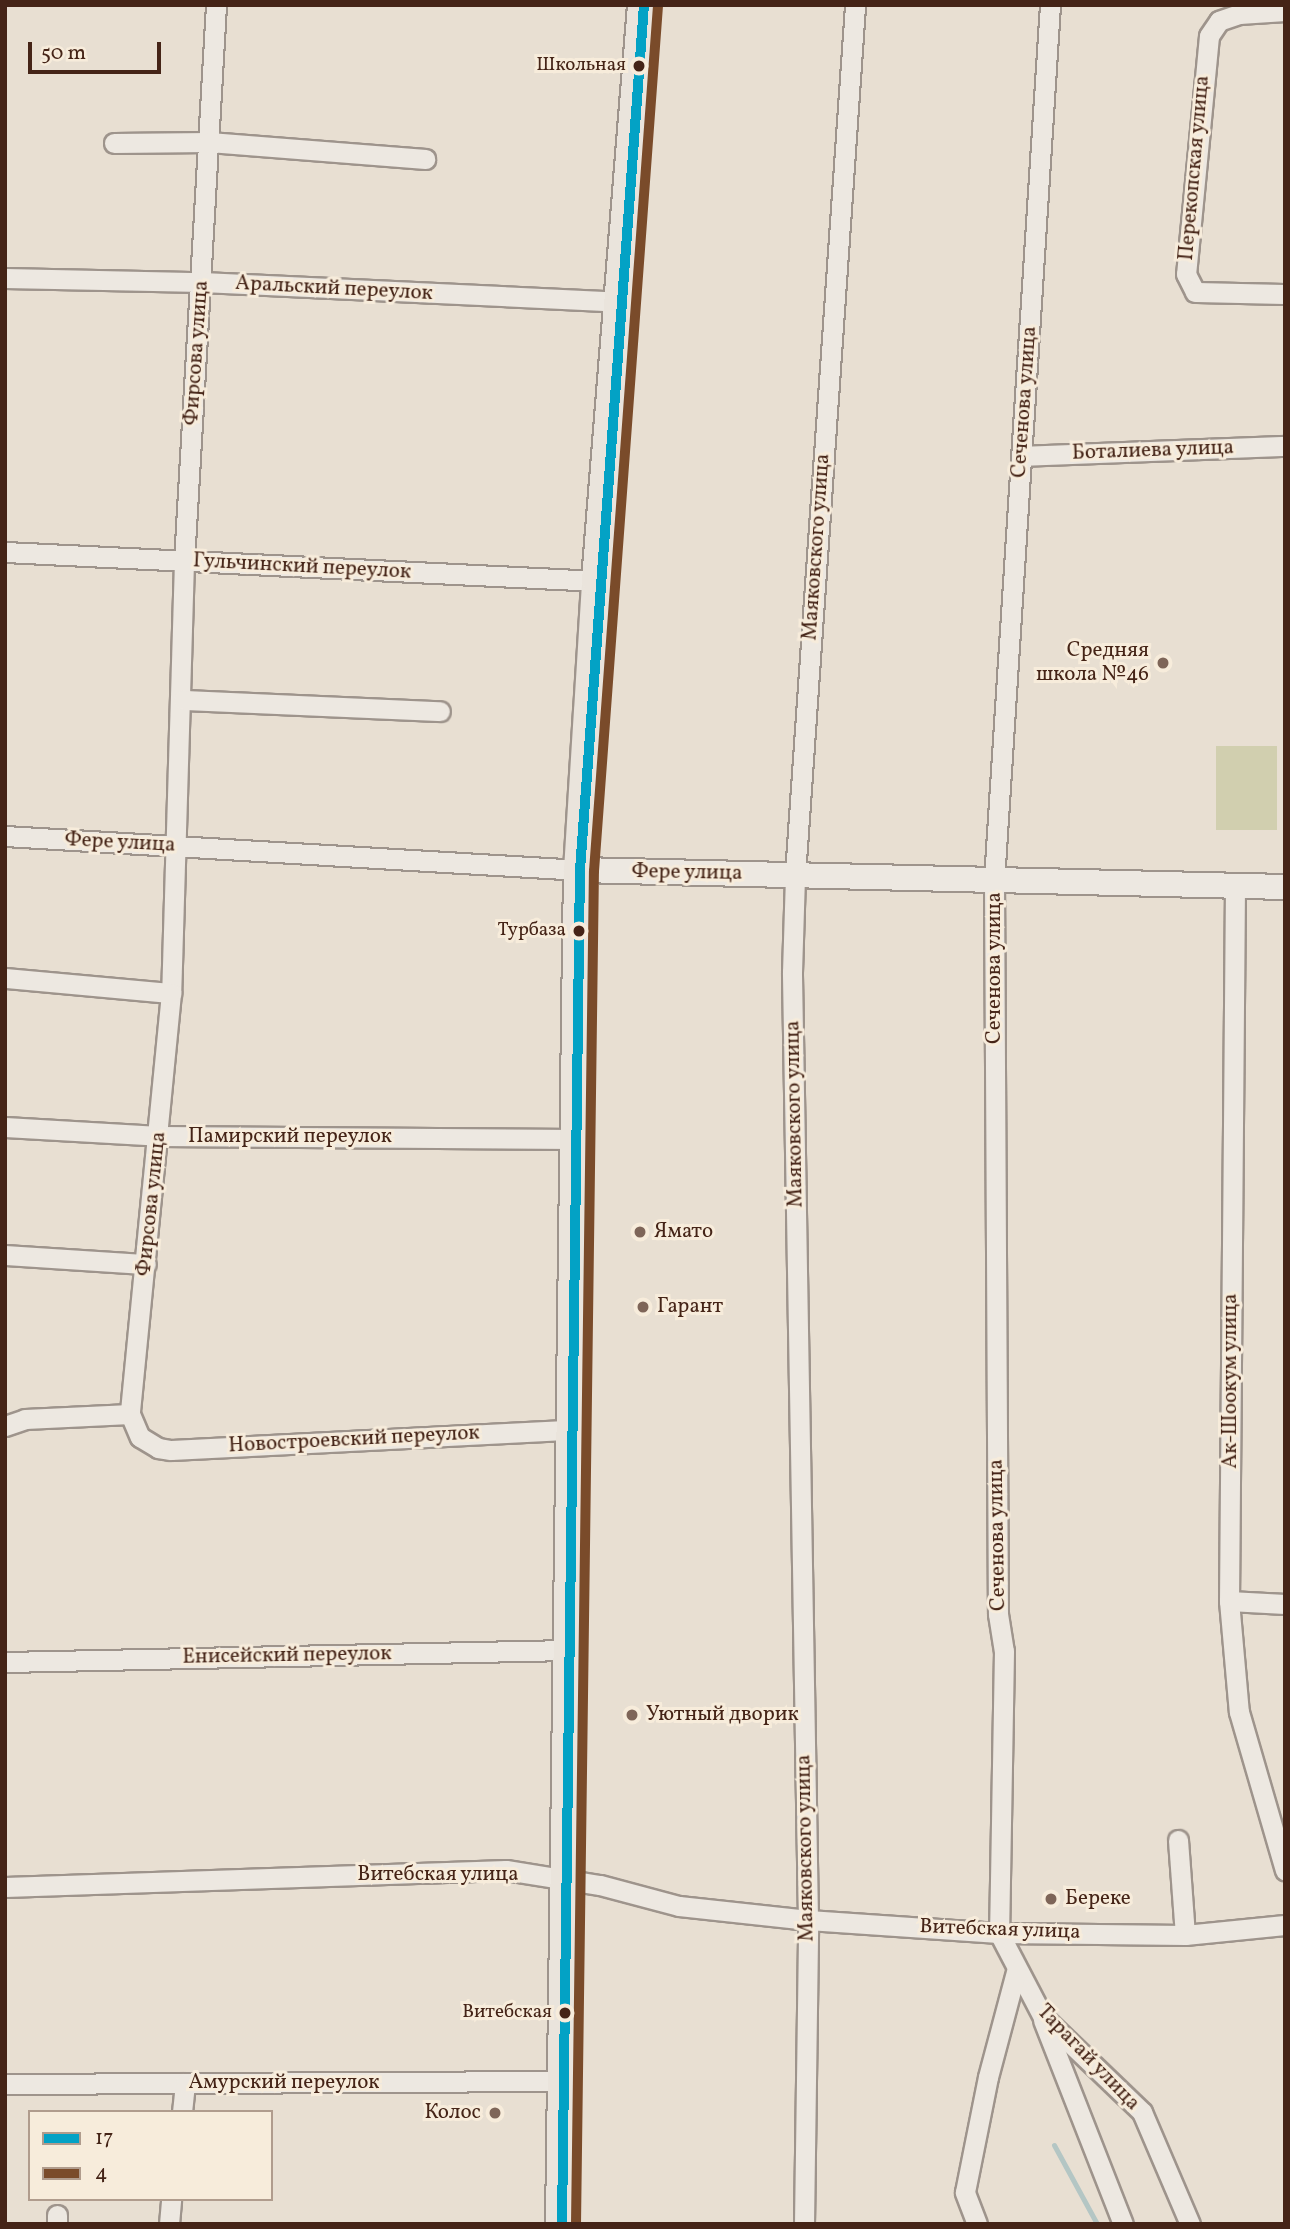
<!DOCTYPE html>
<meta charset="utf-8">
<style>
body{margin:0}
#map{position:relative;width:1290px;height:2229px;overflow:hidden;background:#e8dfd2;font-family:Vollkorn,serif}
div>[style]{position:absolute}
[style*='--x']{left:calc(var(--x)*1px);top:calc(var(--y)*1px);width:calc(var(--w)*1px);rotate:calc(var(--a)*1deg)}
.green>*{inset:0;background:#d1cfaf}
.stream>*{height:5px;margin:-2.5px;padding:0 2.5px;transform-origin:2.5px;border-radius:2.5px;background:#b4c6c4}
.roads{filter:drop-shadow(2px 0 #9e948c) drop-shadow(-2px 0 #9e948c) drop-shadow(0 2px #9e948c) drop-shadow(0 -2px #9e948c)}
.minor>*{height:19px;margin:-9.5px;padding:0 9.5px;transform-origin:9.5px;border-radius:9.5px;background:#ede8e1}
.tertiary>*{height:24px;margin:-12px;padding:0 12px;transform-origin:12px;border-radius:12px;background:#ede8e1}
.primary>*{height:32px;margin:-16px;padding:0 16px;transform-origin:16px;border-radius:16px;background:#eae4dc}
.bus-1>*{height:10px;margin:-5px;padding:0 5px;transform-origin:5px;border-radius:5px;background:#03a2c5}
.bus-2>*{height:10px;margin:-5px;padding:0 5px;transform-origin:5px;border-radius:5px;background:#7a4b2a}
.dots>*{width:19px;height:19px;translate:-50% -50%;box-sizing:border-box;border:4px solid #f7ecdb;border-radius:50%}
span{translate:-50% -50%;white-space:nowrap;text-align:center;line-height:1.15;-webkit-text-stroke:6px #f7ecdb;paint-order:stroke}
.bus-label{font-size:19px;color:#452417}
.right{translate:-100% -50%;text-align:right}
.street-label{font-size:21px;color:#452417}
.poi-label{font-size:21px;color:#452417}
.left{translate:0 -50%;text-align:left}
.frame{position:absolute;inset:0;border:7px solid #452417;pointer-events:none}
.legend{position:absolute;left:28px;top:2110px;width:245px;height:91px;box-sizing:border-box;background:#f7ecdb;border:2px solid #b09c8d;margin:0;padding:9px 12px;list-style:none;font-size:21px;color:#452417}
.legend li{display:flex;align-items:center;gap:14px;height:35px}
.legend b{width:35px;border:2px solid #b09c8d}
.scale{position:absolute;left:28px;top:42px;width:133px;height:32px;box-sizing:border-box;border:4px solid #452417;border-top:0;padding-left:9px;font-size:21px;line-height:24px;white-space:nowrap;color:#452417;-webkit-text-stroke:5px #f7ecdb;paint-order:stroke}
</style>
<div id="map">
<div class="green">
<div style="clip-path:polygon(1216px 746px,1277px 746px,1277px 830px,1216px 830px)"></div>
</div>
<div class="stream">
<div style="--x:1054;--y:2145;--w:90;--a:61.4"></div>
</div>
<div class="roads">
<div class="minor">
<div style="--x:216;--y:5;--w:557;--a:93.29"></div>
<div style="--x:184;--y:561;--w:432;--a:91.7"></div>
<div style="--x:171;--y:993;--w:423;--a:95.6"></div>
<div style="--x:130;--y:1414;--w:25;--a:67"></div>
<div style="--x:140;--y:1437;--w:21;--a:31"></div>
<div style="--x:158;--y:1448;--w:13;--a:9"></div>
<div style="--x:171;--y:1450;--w:400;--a:-2.9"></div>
<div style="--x:1050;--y:5;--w:878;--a:93.66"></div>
<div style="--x:994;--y:881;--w:733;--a:89.69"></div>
<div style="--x:998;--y:1614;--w:37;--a:81"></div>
<div style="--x:1004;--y:1651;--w:282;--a:91"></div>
<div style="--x:999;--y:1933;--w:95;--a:62.4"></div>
<div style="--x:1043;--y:2017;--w:137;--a:43.8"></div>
<div style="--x:1142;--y:2112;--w:122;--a:66.8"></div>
<div style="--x:1285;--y:11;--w:46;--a:176.3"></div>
<div style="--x:1239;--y:14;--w:21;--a:161"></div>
<div style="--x:1219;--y:21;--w:18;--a:124"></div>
<div style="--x:1209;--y:36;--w:239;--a:95.5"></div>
<div style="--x:1186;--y:274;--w:20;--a:63"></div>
<div style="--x:1195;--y:292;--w:90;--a:1.3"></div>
<div style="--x:114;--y:143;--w:95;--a:-0.6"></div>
<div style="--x:209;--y:142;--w:217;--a:4.5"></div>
<div style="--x:5;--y:278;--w:197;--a:1.2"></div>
<div style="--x:202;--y:282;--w:418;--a:2.7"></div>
<div style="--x:1022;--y:456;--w:263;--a:-2.2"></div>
<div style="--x:5;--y:552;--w:594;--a:2.8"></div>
<div style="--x:183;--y:700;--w:257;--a:2.5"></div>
<div style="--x:5;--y:836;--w:576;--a:3.38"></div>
<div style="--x:1235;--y:886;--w:715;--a:90.48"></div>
<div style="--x:1229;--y:1601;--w:111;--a:84.9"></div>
<div style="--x:1239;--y:1712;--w:165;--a:73.8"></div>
<div style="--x:5;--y:978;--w:167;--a:5.2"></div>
<div style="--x:5;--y:1127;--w:154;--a:3.3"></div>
<div style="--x:159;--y:1136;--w:415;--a:0.4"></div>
<div style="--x:5;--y:1255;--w:141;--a:3.7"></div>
<div style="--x:5;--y:1426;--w:21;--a:-19"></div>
<div style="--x:25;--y:1419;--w:105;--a:-2.7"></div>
<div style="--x:1229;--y:1601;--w:56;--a:3.1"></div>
<div style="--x:5;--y:1662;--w:563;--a:-1.22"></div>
<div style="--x:1178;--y:1840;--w:95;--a:85.8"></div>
<div style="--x:5;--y:1887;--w:501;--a:-1.94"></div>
<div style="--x:506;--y:1870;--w:95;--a:9.1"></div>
<div style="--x:600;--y:1885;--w:82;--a:14.9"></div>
<div style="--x:679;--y:1906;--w:130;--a:6.2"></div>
<div style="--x:808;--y:1920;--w:191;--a:3.9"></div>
<div style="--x:999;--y:1933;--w:186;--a:0.6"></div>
<div style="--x:1185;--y:1935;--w:100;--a:-5.7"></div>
<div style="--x:1043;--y:2020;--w:219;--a:68.6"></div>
<div style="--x:5;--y:2084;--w:558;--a:-0.31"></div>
<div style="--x:182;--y:2112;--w:29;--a:-84"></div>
<div style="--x:57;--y:2224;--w:9;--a:-90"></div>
<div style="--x:169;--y:2224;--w:25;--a:-85"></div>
<div style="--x:804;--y:2224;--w:304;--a:-89.2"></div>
<div style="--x:808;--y:1920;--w:948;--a:-90.97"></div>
<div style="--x:792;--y:972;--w:97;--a:-88.2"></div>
<div style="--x:795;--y:875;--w:872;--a:-86.05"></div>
<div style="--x:977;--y:2224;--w:34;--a:-111"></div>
<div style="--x:965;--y:2192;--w:117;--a:-78.7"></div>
<div style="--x:988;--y:2077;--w:109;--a:-75.1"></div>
</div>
<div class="tertiary">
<div style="--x:580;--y:870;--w:705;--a:1.38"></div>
</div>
<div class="primary">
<div style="--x:562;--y:2224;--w:1354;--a:-89.24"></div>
<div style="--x:580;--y:870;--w:290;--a:-86.4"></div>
<div style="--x:598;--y:581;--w:578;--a:-85.43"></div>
</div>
</div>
<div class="bus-1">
<div style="--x:562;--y:2224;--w:1354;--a:-89.24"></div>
<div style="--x:580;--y:870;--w:867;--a:-85.77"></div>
</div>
<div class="bus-2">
<div style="--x:576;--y:2224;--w:1353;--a:-89.24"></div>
<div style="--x:594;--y:871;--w:867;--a:-85.77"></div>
</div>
<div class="dots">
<div style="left:639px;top:66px;background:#452417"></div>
<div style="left:1163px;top:663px;background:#7e6558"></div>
<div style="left:579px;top:931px;background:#452417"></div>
<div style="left:640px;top:1232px;background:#7e6558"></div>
<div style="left:643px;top:1307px;background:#7e6558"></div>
<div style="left:632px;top:1715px;background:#7e6558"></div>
<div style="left:1051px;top:1899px;background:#7e6558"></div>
<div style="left:565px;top:2013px;background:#452417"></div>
<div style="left:495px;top:2113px;background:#7e6558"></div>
</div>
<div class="bus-label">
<span class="right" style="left:626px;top:66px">Школьная</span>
<span class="right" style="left:566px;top:931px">Турбаза</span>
<span class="right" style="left:552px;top:2013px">Витебская</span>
</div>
<div class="street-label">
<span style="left:1195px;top:168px;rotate:-85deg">Перекопская улица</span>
<span style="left:334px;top:289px;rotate:3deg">Аральский переулок</span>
<span style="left:197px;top:353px;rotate:-86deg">Фирсова улица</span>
<span style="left:1025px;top:402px;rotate:-86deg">Сеченова улица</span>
<span style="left:1153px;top:451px;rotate:-2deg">Боталиева улица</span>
<span style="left:817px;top:547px;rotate:-86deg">Маяковского улица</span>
<span style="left:302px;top:567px;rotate:3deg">Гульчинский переулок</span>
<span style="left:120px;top:843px;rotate:3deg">Фере улица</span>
<span style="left:687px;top:873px;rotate:1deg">Фере улица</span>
<span style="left:995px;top:968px;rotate:-90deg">Сеченова улица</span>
<span style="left:795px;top:1114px;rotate:-91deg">Маяковского улица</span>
<span style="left:290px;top:1137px">Памирский переулок</span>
<span style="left:152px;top:1204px;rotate:-84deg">Фирсова улица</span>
<span style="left:1231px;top:1381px;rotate:-90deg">Ак-Шоокум улица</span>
<span style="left:354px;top:1440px;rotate:-3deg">Новостроевский переулок</span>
<span style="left:998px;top:1535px;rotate:-91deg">Сеченова улица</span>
<span style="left:287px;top:1656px;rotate:-1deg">Енисейский переулок</span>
<span style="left:806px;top:1848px;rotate:-91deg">Маяковского улица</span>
<span style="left:438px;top:1875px">Витебская улица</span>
<span style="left:1000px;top:1930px;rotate:2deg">Витебская улица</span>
<span style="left:1088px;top:2058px;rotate:46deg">Тарагай улица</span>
<span style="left:284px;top:2083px">Амурский переулок</span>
</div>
<div class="poi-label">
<span class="right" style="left:1149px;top:663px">Средняя<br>школа №46</span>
<span class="left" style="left:654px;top:1232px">Ямато</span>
<span class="left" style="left:657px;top:1307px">Гарант</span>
<span class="left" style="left:646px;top:1715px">Уютный дворик</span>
<span class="left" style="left:1065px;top:1899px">Береке</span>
<span class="right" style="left:481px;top:2113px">Колос</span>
</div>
<div class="frame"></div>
<ul class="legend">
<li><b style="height:9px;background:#03a2c5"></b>17</li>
<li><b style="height:9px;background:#7a4b2a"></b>4</li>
</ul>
<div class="scale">50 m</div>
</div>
